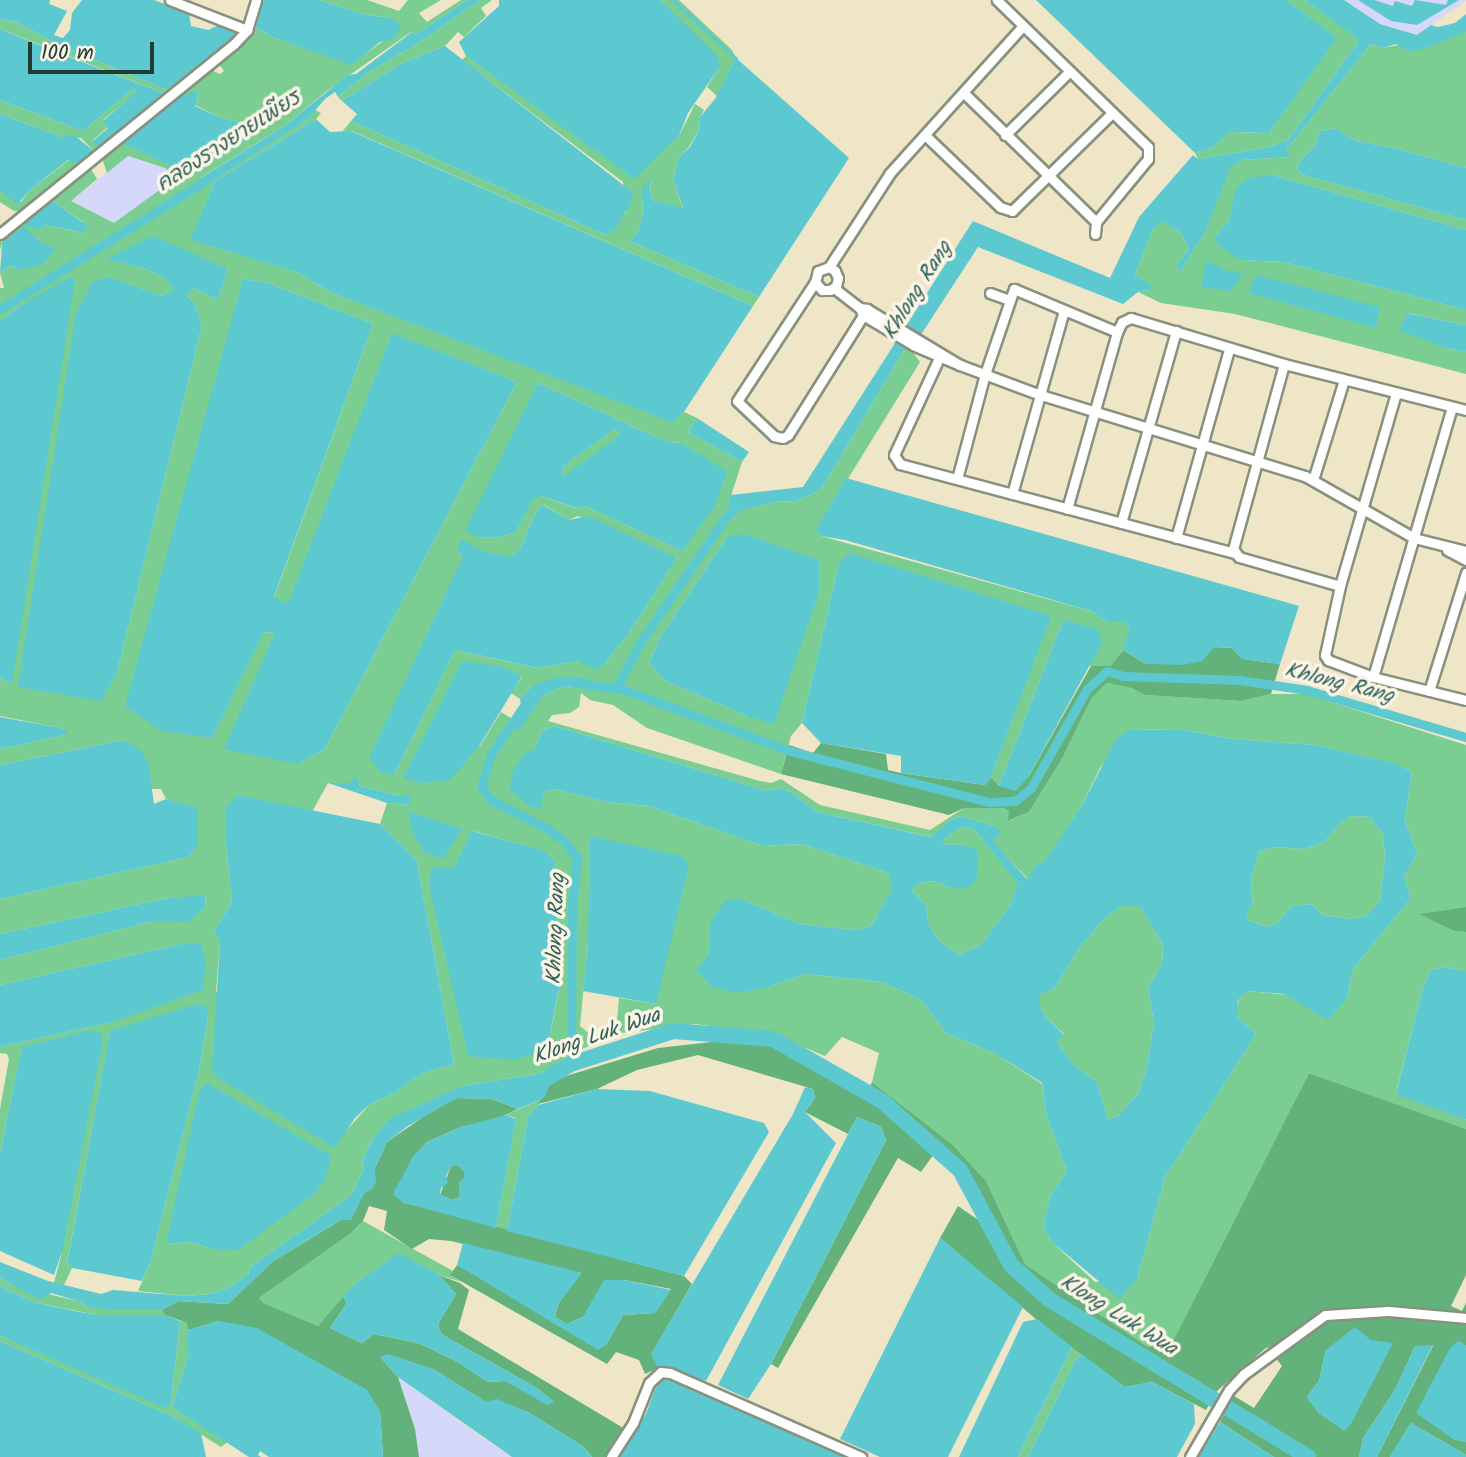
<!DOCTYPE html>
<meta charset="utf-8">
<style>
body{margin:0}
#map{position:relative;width:1466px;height:1457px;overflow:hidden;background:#efe6c8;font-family:Kalam,"Playpen Sans Thai",sans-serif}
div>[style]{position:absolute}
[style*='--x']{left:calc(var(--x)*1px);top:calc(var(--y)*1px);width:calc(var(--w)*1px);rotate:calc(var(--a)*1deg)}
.built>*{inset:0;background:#d5d8f9}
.green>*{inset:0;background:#7ace91}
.forest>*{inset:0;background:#63b17b}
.water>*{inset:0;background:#5cc9d1}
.stream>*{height:2.5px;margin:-1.25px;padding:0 1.25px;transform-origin:1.25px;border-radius:1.25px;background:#5cc9d1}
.canal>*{height:9px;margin:-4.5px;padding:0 4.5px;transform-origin:4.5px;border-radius:4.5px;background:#5cc9d1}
.river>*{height:16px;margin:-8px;padding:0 8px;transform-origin:8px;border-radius:8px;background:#5cc9d1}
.roads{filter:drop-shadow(2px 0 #87927e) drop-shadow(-2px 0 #87927e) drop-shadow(0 2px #87927e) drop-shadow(0 -2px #87927e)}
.minor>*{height:9px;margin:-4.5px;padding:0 4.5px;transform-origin:4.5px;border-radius:4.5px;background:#fff}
span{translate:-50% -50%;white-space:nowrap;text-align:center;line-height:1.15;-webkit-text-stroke:7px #fcf5e5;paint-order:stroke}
.water-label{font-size:21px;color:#2e605b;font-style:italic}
.scale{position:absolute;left:28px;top:42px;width:126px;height:32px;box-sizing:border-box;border:4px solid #1f3d34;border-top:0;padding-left:9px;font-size:21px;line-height:24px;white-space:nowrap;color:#1f3d34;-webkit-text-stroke:5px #fcf5e5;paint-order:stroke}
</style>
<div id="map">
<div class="built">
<div style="clip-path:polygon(1344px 0,1466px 0,1466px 1px,1417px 35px,1380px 24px)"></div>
<div style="clip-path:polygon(127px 156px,165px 168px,173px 175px,172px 181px,115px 224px,71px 201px)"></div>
<div style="clip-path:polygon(398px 1377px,483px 1438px,512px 1457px,419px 1457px,415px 1429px)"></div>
</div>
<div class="green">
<div style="clip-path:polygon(evenodd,319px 0,367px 0,399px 11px,408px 0,441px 0,419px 13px,427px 22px,461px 0,467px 0,416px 34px,411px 32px,327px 91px,283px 127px,200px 178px,217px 177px,308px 119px,315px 110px,321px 113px,316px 119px,215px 181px,191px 240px,297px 272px,332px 293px,672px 421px,684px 412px,697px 418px,688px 432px,742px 462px,728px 505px,748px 509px,774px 502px,796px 501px,821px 490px,904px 350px,911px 350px,920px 362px,817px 529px,821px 536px,1091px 611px,1107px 622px,1123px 622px,1129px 627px,1126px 645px,1111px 667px,1090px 666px,1063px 620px,999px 786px,991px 777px,1050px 616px,839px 563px,802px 723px,791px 736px,781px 774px,647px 728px,613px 705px,590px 700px,581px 693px,579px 707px,570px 713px,552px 715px,548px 721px,760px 781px,771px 783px,781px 779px,820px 805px,930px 830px,964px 808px,1003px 808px,1009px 811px,1009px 821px,1029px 812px,1063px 757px,1091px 699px,1107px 683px,1131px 688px,1146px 695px,1241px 701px,1271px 694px,1306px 694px,1466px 745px,1466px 907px,1421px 914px,1454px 931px,1466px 932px,1466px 971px,1445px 967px,1431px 970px,1423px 986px,1396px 1093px,1466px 1120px,1466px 1129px,1309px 1073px,1172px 1343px,1148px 1347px,1025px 1264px,986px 1181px,953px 1145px,872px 1082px,879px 1053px,842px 1037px,825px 1056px,772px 1034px,695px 1024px,622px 1033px,567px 1055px,560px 1065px,537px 1074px,462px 1086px,389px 1120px,374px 1137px,362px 1160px,364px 1169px,351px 1195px,252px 1266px,248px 1274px,230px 1287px,212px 1294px,185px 1296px,138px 1291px,151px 1261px,199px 1071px,208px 1018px,110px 1032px,67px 1262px,72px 1268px,64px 1285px,54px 1283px,62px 1252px,22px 1048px,0 1153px,0 1109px,9px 1059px,7px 1054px,0 1053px,0 1047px,112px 1022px,181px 944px,0 985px,0 960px,153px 921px,189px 921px,205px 907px,206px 896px,168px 898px,0 934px,0 899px,189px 857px,198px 846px,198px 809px,166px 799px,161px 789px,150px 789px,149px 767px,124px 740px,0 765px,0 749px,66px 735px,65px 729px,0 716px,0 678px,12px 684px,24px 303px,0 321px,0 312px,14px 302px,8px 300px,0 305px,0 288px,4px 288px,0 273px,11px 265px,19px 270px,39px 241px,25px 228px,2px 243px,0 250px,0 238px,89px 166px,97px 179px,71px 201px,114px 223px,172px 181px,173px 175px,165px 168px,128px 156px,107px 173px,102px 158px,121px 143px,192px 174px,246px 124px,221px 118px,195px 105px,199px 94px,173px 99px,211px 70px,220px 74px,224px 71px,218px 62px,248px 38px,256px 27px,272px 37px,351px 64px,390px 36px,391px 18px,367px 15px,319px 0,53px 201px,83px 222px,82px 233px,45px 225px,40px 230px,32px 225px,53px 201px,319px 0,108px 259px,228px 269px,218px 300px,194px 288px,187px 296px,196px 306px,202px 325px,117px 673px,107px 277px,162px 296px,175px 290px,165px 278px,143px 268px,108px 259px,319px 0,243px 279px,268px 283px,373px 324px,274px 598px,289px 605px,392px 334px,517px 382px,325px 749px,298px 764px,276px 633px,264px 632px,243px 279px,319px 0,538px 383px,667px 442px,680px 443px,682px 551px,585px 506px,575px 508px,542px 496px,533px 498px,516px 532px,497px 538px,480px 537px,538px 383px,319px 0,544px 505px,569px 520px,578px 516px,677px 558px,629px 633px,606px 662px,579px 661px,536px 668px,455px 650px,394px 775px,463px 557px,457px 551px,512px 558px,520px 549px,537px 510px,544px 505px,319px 0,727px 537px,747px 716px,666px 681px,649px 663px,661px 636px,727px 537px,319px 0,500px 666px,522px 677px,511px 693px,520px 699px,532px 686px,583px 686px,561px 687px,543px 696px,514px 729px,511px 718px,501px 712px,480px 746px,404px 778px,500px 666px,319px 0,555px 726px,767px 791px,779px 788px,791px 792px,817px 812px,932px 837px,949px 821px,961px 816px,994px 826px,992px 841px,1028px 879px,1037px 864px,1044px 863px,1081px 807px,1100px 768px,1128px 730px,1180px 729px,1232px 739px,1316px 745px,1393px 763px,1412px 772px,1405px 820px,1417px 854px,1404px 877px,1411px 898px,1353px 969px,1346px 1000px,1246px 991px,1237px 1003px,1237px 1017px,1256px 1034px,1165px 1178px,1137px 1279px,1095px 1282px,1053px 1243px,1043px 1228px,1050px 1196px,1067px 1171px,1046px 1114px,1042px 1084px,996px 1054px,946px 1033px,921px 1000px,882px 982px,805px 974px,766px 988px,708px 956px,712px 921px,742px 899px,799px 924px,855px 930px,871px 926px,893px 888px,889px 873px,802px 844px,763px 846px,649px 806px,606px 802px,553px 789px,543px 793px,534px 750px,543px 730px,555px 726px,319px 0,356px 776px,360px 786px,399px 796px,409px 805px,387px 803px,380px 824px,417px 861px,454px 1064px,421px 1074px,395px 1093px,370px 1104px,337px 1141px,216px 991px,220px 942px,214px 931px,232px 902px,225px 836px,237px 795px,312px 812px,328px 783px,349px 783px,356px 776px,319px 0,473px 831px,541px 850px,555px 861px,560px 984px,549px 1040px,432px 867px,454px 867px,473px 831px,319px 0,588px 942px,656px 1004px,619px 998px,616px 1033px,591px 1035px,580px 1026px,588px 942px,319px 0,315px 1194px,213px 1249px,190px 1242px,166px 1244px,315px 1194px)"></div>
<div style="clip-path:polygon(480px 0,492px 0,481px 8px,486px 16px,464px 37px,458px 32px,445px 46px,400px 64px,342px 101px,338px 97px,369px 72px,417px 44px)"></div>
<div style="clip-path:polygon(660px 0,679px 0,732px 50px,736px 58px,717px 96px,707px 87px,719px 68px)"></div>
<div style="clip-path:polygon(1286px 0,1305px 0,1358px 38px,1358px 42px,1288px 140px,1270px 147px,1198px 159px,1195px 153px,1213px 147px,1230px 132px,1269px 133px,1336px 38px)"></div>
<div style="clip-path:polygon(0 19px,16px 22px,61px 46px,167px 90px,163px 93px,0 29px)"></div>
<div style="clip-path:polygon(evenodd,1466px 32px,1466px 168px,1395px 148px,1356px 141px,1334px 128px,1320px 131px,1314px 147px,1300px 161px,1297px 169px,1303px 175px,1466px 220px,1466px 230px,1272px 175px,1237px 188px,1229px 220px,1215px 237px,1240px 260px,1284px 262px,1466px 310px,1466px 325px,1408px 313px,1446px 348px,1466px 352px,1466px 374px,1235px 314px,1161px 303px,1138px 292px,1155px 288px,1135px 275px,1153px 229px,1162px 220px,1180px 232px,1189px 249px,1177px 264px,1179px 272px,1205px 233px,1229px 168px,1242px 160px,1288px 157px,1287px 149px,1371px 44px,1383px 48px,1466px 32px,1257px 276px,1376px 327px,1250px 293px,1257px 276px)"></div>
<div style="clip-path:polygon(466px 56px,634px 178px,679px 136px,695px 104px,704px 110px,699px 118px,700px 128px,689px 147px,679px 157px,673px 180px,683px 209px,654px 201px,649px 190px,652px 180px,641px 198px,644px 207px,638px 232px,630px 241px,759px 297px,753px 306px,352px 131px,342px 132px,351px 121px,606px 235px,626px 212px,623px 182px,462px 60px)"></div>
<div style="clip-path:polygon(132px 90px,138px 91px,103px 120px,108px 127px,93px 140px,99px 147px,94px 151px,81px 138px,62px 137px,0 114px,0 100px,83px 131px)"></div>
<div style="clip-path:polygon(69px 160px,77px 164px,21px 211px,14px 211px,0 202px,0 191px,21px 202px,29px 191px)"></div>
<div style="clip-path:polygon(615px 429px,620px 431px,617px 438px,563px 478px,562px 470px,568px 463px)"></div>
<div style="clip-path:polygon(1352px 816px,1370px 817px,1383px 834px,1385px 859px,1380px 901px,1366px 916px,1350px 919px,1323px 915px,1311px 904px,1292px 906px,1277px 923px,1267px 927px,1247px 920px,1246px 911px,1253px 904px,1251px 879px,1259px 852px,1273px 847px,1304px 849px,1324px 842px,1341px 823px)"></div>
<div style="clip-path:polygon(962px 827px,971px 827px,979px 835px,1019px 884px,1010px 905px,982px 944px,959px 955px,939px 941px,928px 923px,926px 905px,912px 891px,919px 883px,934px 881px,951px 888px,963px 845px,943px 844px,945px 838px)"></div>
<div style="clip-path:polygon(1122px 906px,1140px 906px,1163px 945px,1162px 964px,1148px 988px,1154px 1023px,1146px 1070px,1138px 1094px,1118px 1116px,1108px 1119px,1097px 1082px,1074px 1065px,1057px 1042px,1064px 1034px,1046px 1017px,1040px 1007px,1040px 995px,1055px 988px,1080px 947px,1106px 917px)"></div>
<div style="clip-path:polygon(544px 1098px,528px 1117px,507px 1231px,496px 1228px,516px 1118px,506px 1115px)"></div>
<div style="clip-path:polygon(363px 1221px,453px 1271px,451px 1276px,462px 1282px,439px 1275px,399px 1254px,360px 1280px,318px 1326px,262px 1303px,259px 1298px,350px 1234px)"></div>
<div style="clip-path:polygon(0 1278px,17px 1287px,78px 1301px,88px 1307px,162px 1310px,165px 1315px,97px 1315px,33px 1302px,0 1286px)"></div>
<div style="clip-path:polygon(180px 1321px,188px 1323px,188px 1357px,172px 1407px,228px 1442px,221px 1447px,172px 1416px,0 1341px,0 1336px,165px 1407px,171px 1402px)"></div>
<div style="clip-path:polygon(1072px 1347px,1082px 1354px,1075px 1361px,1028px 1457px,1018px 1457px)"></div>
</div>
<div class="forest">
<div style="clip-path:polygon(1213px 647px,1232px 648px,1243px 659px,1280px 664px,1271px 694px,1241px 701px,1145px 695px,1131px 688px,1107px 683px,1091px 699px,1063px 757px,1029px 812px,1008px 821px,1009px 811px,1003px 808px,964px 808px,949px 815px,781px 774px,789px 745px,813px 753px,821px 743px,886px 754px,888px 770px,901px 773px,985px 785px,991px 777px,999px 786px,1029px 776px,1091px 666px,1111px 666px,1123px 650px,1146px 664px,1202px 661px)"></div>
<div style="clip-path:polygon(1466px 907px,1466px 932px,1454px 931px,1419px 914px)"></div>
<div style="clip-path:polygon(evenodd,730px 1040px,774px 1045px,865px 1097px,872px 1082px,953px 1145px,986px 1181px,1025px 1264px,1148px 1347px,1172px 1343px,1309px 1073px,1466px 1129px,1466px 1275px,1451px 1306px,1462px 1311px,1466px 1303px,1466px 1346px,1458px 1341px,1453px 1439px,1466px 1442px,1466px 1455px,1411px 1423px,1390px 1457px,1377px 1457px,1433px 1346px,1415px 1346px,1395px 1390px,1363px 1438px,1359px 1457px,1274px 1457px,1220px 1422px,1234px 1396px,1254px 1408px,1282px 1366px,1267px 1347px,1217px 1391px,1206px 1410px,1152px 1382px,1125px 1387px,1050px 1331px,940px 1238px,958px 1206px,977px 1219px,981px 1192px,941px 1144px,921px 1172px,898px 1158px,778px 1368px,771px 1364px,886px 1140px,881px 1127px,857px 1117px,848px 1134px,805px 1112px,815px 1098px,813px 1089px,698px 1055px,637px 1070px,597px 1089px,538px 1104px,550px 1084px,566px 1076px,658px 1048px,730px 1040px,1326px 1350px,1345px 1431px,1319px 1413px,1307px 1397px,1319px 1381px,1326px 1350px)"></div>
<div style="clip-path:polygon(457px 1098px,492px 1099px,518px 1109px,497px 1119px,461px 1127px,427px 1142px,412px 1158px,402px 1202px,684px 1276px,692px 1284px,652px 1353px,658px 1368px,645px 1374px,639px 1360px,616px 1352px,607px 1364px,450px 1275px,457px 1265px,606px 1345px,623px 1315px,655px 1313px,671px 1289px,624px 1280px,583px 1317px,567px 1324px,555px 1317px,558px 1304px,581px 1273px,451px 1241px,429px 1239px,412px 1249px,384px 1230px,387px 1211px,369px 1206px,363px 1221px,350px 1234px,259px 1298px,263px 1303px,318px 1326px,343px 1297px,347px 1303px,330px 1328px,362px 1343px,374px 1334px,418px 1343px,456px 1361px,488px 1382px,505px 1381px,554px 1402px,537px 1388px,441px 1334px,438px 1324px,456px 1294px,439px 1275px,460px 1283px,469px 1290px,458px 1329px,625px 1429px,607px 1457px,592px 1457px,584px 1447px,528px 1412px,487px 1403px,433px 1369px,380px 1357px,398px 1377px,415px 1429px,419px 1457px,383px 1457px,380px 1411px,219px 1321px,188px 1330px,187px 1323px,165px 1315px,162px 1310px,178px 1301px,228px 1304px,272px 1262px,352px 1213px,364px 1193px,373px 1188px,375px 1168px,387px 1142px,439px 1106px)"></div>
<div style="clip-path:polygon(451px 1166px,459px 1166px,464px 1171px,464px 1179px,459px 1183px,459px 1198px,453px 1200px,440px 1195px)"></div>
</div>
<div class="water">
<div style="clip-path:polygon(0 0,50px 0,49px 4px,67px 11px,54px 35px,63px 38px,70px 30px,72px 13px,82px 0,154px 0,189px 13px,191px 26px,208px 30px,219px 25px,237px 32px,219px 49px,167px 90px,61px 46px,16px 22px,0 19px)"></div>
<div style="clip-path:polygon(260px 0,319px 0,367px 15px,391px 18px,401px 25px,396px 37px,380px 42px,351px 65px,272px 37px,256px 27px)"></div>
<div style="clip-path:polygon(467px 0,480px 0,417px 44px,369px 72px,338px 97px,335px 92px,325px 99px,308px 119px,217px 178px,207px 181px,199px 179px,283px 127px,348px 75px,356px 74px,412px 32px,416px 34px)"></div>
<div style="clip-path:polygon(499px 0,660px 0,718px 57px,719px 68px,688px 113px,679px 136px,634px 179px,466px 56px,459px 42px,499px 6px)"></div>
<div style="clip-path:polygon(1036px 0,1286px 0,1337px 38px,1269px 133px,1230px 132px,1213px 147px,1195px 153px)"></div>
<div style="clip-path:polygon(1305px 0,1344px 0,1380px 24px,1417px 35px,1431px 25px,1438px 27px,1455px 23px,1466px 14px,1466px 32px,1420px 50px,1408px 51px,1396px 44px,1383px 48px,1371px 44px,1287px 149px,1289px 157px,1242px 160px,1230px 168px,1205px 233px,1178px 274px,1177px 264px,1189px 249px,1180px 232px,1162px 221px,1153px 229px,1135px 275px,1156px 288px,1138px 292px,1123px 304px,978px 247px,911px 350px,904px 350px,821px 490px,796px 501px,774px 502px,748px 509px,732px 510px,728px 505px,731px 495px,803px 487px,973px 221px,1110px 278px,1139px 217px,1193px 155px,1198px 159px,1270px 147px,1288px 140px,1358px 42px,1357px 38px)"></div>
<div style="clip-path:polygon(1358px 0,1374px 0,1393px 6px,1395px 1px,1412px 6px,1415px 0,1446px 5px,1448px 0,1459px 0,1417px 25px,1391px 21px)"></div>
<div style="clip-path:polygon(0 29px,59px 53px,163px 93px,99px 147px,93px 141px,108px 128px,103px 121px,137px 91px,132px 90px,83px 131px,0 100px)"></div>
<div style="clip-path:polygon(445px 46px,631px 191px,632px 201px,615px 229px,606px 235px,351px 121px,357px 114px,342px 101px,400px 64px)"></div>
<div style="clip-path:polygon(736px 58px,849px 158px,759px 297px,630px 241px,638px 232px,644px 207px,641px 198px,643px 186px,652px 178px,649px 190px,654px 201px,683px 208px,673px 180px,679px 157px,690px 147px,700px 128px,699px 118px,715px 99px)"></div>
<div style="clip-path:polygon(193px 92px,199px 93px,195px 106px,221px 118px,246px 124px,253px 130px,251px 136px,192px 175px,121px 143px,173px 99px)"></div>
<div style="clip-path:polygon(0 114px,62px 137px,74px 135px,94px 151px,77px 164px,68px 160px,29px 191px,18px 204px,0 191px)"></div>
<div style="clip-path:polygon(316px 119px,330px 132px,351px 131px,753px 306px,684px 412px,672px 422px,332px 293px,297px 272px,190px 240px,215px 181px)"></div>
<div style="clip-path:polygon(1335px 128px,1356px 141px,1395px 148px,1466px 168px,1466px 220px,1303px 175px,1297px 169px,1300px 161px,1314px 147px,1320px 131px)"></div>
<div style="clip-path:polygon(1272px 175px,1466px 230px,1466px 310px,1284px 262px,1240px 260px,1218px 245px,1215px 237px,1229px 220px,1236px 188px,1248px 178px)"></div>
<div style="clip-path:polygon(53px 201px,88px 226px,83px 233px,45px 225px,40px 230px,23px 224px)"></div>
<div style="clip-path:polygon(24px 226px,39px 241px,56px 249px,42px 265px,19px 270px,11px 265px,0 273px,2px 243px)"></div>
<div style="clip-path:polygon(153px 236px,228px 269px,218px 300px,194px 288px,187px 296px,196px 306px,202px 325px,117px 673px,101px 701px,18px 687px,76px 312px,93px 282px,108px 277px,162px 296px,174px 290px,165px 278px,143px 268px,106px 259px)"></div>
<div style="clip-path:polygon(1206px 260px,1224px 270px,1243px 274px,1231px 291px,1201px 287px)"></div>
<div style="clip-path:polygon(1256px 275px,1380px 307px,1376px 328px,1249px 293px)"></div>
<div style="clip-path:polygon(71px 277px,75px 281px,12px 684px,0 678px,0 321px,24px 303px)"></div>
<div style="clip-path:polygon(243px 279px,268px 283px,373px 324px,274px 597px,288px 604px,392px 333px,517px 382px,325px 749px,298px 764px,224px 749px,275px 633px,264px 632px,212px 738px,161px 731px,125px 706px)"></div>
<div style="clip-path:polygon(1407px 313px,1466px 325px,1466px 352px,1446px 348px,1399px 330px)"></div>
<div style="clip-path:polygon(evenodd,538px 383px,667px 442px,680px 443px,727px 471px,715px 506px,682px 551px,585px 506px,576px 508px,542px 496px,533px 499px,516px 532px,497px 538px,480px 537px,465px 531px,538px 383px,615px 429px,620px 432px,616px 438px,563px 477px,562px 470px,568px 463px,615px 429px)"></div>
<div style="clip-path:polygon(697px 418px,749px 452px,742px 462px,688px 432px)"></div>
<div style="clip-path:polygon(846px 478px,1299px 606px,1280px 664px,1243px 659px,1232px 648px,1214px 647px,1202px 661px,1182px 665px,1146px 664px,1123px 650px,1129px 628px,1123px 622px,1107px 622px,1091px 611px,845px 540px,821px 536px,816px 530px)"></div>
<div style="clip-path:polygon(543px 505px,569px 520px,588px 516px,677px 558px,629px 633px,606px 662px,596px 670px,579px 661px,537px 668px,455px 650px,394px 775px,381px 772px,369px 758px,463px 557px,457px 551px,461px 539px,485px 552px,512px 557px,520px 549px,537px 510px)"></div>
<div style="clip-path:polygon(745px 534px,819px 560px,819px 592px,774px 724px,747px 716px,666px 681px,649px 663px,661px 636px,727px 537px)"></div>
<div style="clip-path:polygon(849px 553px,1051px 616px,991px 777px,985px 785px,901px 773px,901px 756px,821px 743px,802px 723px,839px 563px)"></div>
<div style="clip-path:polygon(1063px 620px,1098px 629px,1102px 643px,1029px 776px,1016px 791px,999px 786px)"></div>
<div style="clip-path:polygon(462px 661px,500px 666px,522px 676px,480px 745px,450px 780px,420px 783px,403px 778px)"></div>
<div style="clip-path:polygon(557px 677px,587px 678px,583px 686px,561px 687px,543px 696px,520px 730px,514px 729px,521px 707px,520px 699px,532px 686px)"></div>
<div style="clip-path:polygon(0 717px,66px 729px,66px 735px,0 749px)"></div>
<div style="clip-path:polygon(evenodd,555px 726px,767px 791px,779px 788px,791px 792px,817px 812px,931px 837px,949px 821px,961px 816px,994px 826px,1001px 832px,993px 841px,1027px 879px,1037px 864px,1044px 862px,1081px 807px,1116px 739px,1128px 730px,1180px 729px,1232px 739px,1316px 745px,1394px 763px,1412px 772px,1405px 820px,1417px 854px,1404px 877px,1411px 898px,1353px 969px,1346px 1000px,1328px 1020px,1284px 994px,1247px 991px,1237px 1002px,1237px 1017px,1256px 1034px,1165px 1178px,1137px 1279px,1120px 1299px,1053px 1243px,1043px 1228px,1050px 1196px,1067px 1171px,1046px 1114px,1042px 1083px,996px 1054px,946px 1033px,921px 1000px,882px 982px,805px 974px,766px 988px,735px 993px,711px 986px,696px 970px,708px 956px,711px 921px,726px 899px,742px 899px,799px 924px,855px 930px,871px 926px,892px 889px,889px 873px,802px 844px,763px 846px,649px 806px,606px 802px,553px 789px,543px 793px,541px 807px,531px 807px,509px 789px,513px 771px,523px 755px,534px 750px,543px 730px,555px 726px,1352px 816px,1370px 817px,1383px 834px,1385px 859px,1380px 901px,1366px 916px,1350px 919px,1323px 915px,1311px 904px,1292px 906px,1277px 923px,1267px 927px,1247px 920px,1247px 911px,1253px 904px,1251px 879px,1259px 852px,1273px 847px,1304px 849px,1324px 842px,1341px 823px,1352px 816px,555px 726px,962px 827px,971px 827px,979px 835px,1018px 884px,1010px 905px,982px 944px,959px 955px,939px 941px,928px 923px,926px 905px,912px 891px,919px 883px,934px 881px,951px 888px,968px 888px,977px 878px,977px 850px,963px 845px,943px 844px,945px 838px,962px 827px,555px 726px,1122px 906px,1140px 906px,1163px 945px,1162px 964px,1148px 988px,1154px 1023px,1146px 1070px,1138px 1094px,1118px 1116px,1108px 1119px,1097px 1082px,1074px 1065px,1057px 1042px,1064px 1035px,1046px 1017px,1040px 1007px,1040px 995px,1055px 988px,1080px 947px,1106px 917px,1122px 906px)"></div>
<div style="clip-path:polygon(124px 740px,142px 751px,149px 767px,154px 804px,166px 799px,198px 808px,198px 846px,189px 857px,0 899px,0 765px)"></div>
<div style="clip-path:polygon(356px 775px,360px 786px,399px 796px,412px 795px,409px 805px,387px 803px,328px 783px,349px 783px)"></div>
<div style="clip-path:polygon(237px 795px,380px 824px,417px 861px,454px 1064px,421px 1074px,395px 1093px,370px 1104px,355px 1118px,335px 1148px,215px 1076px,212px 1068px,220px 942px,214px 931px,232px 902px,225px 836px,226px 808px)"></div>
<div style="clip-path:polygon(408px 811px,462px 829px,443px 859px,425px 853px,413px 835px)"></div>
<div style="clip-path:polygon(472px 831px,542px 850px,555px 861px,560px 984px,553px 1018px,549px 1040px,538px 1052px,515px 1060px,468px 1056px,429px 885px,432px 867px,454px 867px)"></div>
<div style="clip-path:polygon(590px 836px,682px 856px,689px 866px,656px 1004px,583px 991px,588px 942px)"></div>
<div style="clip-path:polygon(206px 895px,205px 907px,189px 922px,153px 921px,0 960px,0 934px,168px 898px)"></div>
<div style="clip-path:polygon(181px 944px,201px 944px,206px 961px,203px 990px,112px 1022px,0 1047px,0 985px)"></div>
<div style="clip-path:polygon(1445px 967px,1466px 971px,1466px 1120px,1396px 1094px,1423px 986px,1431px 970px)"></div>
<div style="clip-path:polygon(194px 1005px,206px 1005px,208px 1018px,199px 1071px,151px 1261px,142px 1281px,72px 1268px,67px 1263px,110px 1031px)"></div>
<div style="clip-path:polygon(90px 1030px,101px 1033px,103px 1041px,62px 1252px,54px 1275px,0 1251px,0 1153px,22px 1047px)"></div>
<div style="clip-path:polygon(560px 1065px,566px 1067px,566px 1076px,550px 1084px,544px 1098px,518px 1109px,492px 1099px,457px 1098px,408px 1126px,387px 1142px,375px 1168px,376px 1181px,373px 1188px,364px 1194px,351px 1220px,340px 1220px,272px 1262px,228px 1304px,178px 1301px,162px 1310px,113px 1310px,88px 1307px,78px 1301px,51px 1293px,43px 1299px,37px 1298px,0 1278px,0 1262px,48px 1281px,101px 1294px,113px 1290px,186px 1296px,212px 1294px,230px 1287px,248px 1274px,252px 1266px,351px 1195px,364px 1169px,362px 1160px,374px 1137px,389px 1119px,462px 1086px,537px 1074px)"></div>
<div style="clip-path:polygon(207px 1083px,332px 1156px,325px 1179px,315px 1194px,238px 1250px,213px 1249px,190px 1242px,166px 1244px,199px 1092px)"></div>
<div style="clip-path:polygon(805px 1087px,813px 1089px,815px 1098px,805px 1112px,836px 1143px,706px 1381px,658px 1368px,651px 1354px,793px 1114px)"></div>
<div style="clip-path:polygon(597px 1089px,650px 1091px,764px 1123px,769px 1132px,684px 1276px,507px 1231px,528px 1117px,538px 1105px)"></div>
<div style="clip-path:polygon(evenodd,506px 1115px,516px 1119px,496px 1228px,402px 1202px,393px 1194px,412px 1158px,427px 1142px,461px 1127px,506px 1115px,451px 1166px,459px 1166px,464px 1171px,464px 1179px,459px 1183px,459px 1198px,453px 1200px,440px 1194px,441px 1188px,448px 1183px,446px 1176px,451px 1166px)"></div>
<div style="clip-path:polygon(857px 1117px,881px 1127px,886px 1140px,771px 1364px,748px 1399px,718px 1385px)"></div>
<div style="clip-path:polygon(940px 1238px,1023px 1307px,948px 1457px,880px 1457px,840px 1439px)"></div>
<div style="clip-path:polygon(463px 1243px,582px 1273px,558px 1304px,555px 1317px,567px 1324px,583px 1317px,604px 1280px,624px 1280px,671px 1290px,655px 1313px,623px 1315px,606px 1345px,598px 1350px,457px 1265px)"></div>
<div style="clip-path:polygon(399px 1253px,439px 1275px,456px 1294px,438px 1324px,441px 1334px,537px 1388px,554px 1402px,547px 1405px,505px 1381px,488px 1382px,456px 1361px,418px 1343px,374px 1334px,362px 1343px,330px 1328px,347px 1303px,343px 1297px,360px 1280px)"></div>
<div style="clip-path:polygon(0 1286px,33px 1302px,75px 1311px,97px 1315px,165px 1315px,180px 1321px,171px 1402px,165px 1408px,0 1336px)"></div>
<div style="clip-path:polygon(1037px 1319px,1072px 1347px,1018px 1457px,959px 1457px,1023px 1322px)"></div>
<div style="clip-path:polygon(219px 1321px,257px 1328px,367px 1390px,380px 1411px,383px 1457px,269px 1457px,260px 1451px,258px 1455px,261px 1457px,249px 1457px,172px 1407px,188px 1357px,188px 1330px)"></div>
<div style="clip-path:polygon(1355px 1327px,1371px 1340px,1393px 1343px,1351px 1424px,1344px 1431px,1319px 1413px,1307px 1397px,1319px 1381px,1326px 1350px)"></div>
<div style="clip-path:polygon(0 1341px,172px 1416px,201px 1433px,206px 1457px,0 1457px)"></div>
<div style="clip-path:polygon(1458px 1341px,1466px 1346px,1466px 1442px,1453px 1439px,1416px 1413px,1450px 1348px)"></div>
<div style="clip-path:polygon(1433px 1345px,1377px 1457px,1359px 1457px,1363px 1438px,1395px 1390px,1415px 1346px)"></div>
<div style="clip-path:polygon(389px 1354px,433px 1369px,487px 1402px,497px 1399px,528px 1412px,584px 1447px,592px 1457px,512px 1457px,398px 1377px,380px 1357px)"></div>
<div style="clip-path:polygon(1082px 1354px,1125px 1387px,1152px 1382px,1194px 1404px,1195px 1424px,1177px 1457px,1028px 1457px,1075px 1361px)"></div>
<div style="clip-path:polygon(674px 1379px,847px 1457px,617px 1457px,646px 1414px,655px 1389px,663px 1380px)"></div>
<div style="clip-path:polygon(1220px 1422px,1274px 1457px,1198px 1457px)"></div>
<div style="clip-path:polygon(1411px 1423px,1466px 1455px,1466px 1457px,1390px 1457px)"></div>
</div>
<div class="stream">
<div style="--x:673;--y:0;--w:86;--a:42.6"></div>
</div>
<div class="canal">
<div style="--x:0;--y:309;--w:251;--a:-32"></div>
<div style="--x:573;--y:682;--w:53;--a:8.7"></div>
<div style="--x:625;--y:690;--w:176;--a:20.3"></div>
<div style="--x:790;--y:751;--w:205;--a:14.4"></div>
<div style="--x:989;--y:802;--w:26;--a:-2"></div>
<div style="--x:1015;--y:801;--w:21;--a:-39"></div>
<div style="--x:1031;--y:788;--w:114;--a:-60.5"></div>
<div style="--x:1087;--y:689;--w:27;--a:-42"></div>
<div style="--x:1107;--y:671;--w:17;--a:17"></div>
<div style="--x:1123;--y:676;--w:117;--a:2"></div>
<div style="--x:1240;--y:680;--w:68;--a:8.5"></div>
<div style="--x:1307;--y:690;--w:166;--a:16.5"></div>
<div style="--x:616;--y:688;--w:55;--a:-61.6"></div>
<div style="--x:642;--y:640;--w:149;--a:-55.7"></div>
<div style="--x:726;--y:517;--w:21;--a:-43"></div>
<div style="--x:523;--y:707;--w:57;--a:124.2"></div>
<div style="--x:491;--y:754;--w:34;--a:107"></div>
<div style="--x:481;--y:786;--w:17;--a:54"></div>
<div style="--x:491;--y:800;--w:64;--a:27"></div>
<div style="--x:548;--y:829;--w:21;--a:37"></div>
<div style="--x:565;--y:842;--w:20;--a:53"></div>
<div style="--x:577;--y:858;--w:48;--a:95.9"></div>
<div style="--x:572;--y:906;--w:158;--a:90.4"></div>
</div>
<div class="river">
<div style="--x:549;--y:1077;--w:26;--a:-31"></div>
<div style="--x:571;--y:1064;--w:107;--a:-17.9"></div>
<div style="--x:673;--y:1031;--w:100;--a:4.6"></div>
<div style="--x:773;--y:1039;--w:125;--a:29.6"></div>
<div style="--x:882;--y:1101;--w:104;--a:41.5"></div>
<div style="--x:960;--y:1170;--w:108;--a:61.8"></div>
<div style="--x:1011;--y:1265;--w:52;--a:41.9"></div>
<div style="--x:1050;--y:1300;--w:302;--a:31.3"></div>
</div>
<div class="roads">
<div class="minor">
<div style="--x:170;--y:0;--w:83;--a:21.3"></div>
<div style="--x:964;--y:93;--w:185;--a:44.3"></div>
<div style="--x:1096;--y:222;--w:82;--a:-50.5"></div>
<div style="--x:1148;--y:159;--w:12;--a:-90"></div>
<div style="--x:1148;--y:147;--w:211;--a:-135.8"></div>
<div style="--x:1005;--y:135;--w:91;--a:-44.6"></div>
<div style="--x:926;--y:136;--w:103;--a:43.8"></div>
<div style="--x:1000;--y:207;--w:13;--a:18"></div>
<div style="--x:1012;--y:211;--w:140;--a:-44.4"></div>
<div style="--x:0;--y:234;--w:301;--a:-39.1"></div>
<div style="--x:234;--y:44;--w:19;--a:-47"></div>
<div style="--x:247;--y:30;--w:31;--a:-73"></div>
<div style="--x:1095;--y:234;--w:12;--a:-85"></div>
<div style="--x:829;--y:267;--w:112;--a:-57"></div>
<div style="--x:890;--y:173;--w:198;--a:-47.9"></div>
<div style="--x:815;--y:282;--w:11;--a:49"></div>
<div style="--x:822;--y:290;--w:8;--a:0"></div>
<div style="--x:830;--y:290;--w:7;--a:-34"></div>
<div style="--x:836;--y:286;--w:8;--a:-76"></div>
<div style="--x:838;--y:278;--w:8;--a:-113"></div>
<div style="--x:835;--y:271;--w:7;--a:-146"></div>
<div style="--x:829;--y:267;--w:12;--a:160"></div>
<div style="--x:818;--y:271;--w:11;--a:105"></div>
<div style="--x:815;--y:282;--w:142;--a:123.2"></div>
<div style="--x:737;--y:401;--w:51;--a:43.4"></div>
<div style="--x:774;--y:436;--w:9;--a:13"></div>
<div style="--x:783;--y:438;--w:6;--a:-31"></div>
<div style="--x:788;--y:435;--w:149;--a:-57.9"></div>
<div style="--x:834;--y:288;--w:33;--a:38"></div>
<div style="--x:990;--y:293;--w:20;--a:20"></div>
<div style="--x:860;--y:308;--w:7;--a:8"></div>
<div style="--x:867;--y:309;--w:109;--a:31.1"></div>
<div style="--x:960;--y:365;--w:51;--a:-156.9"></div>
<div style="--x:913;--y:345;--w:58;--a:-149"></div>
<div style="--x:863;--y:315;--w:8;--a:-113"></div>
<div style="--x:939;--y:358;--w:107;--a:114.9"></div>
<div style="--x:894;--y:455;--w:11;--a:56"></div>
<div style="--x:900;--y:464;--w:347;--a:14.9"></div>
<div style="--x:1284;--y:364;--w:192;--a:105.4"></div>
<div style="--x:1233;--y:549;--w:10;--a:53"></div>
<div style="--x:1239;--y:557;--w:105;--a:16"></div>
<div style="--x:960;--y:365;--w:83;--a:20.4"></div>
<div style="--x:1038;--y:394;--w:279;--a:17.1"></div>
<div style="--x:1305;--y:476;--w:125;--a:29.6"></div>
<div style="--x:1414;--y:538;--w:54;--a:14"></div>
<div style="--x:1396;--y:393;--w:201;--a:106.2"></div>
<div style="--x:1340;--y:586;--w:71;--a:102.3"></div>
<div style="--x:1325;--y:655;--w:6;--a:59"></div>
<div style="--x:1328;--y:660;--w:48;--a:20.7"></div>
<div style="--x:1373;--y:677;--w:96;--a:13.9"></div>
<div style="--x:957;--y:479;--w:109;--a:-75.1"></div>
<div style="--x:985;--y:374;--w:90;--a:-71.2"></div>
<div style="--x:1014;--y:289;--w:112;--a:22.7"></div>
<div style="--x:1313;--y:480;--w:105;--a:-72.8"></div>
<div style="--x:1012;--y:494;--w:191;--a:-74.2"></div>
<div style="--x:1067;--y:509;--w:184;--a:-74.2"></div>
<div style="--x:1117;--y:332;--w:11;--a:-63"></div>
<div style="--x:1122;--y:322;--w:10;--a:-24"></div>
<div style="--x:1131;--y:318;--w:160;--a:16.7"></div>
<div style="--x:1284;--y:364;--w:188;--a:14.2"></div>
<div style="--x:1121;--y:523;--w:200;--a:-74"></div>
<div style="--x:1176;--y:538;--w:196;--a:-74.3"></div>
<div style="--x:1447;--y:550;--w:21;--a:28"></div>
<div style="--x:1373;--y:677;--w:281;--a:-73.7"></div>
<div style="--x:1429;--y:691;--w:124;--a:-72.6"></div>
<div style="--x:611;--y:1457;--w:40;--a:-57.1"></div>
<div style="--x:633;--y:1423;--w:43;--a:-68.2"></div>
<div style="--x:649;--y:1383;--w:16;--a:-43"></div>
<div style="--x:661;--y:1372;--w:9;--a:6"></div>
<div style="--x:670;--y:1373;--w:209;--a:23.7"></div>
<div style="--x:1190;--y:1457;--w:78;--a:-59.8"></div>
<div style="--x:1229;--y:1390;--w:22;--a:-47"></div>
<div style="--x:1244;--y:1374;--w:100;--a:-36.1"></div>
<div style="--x:1325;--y:1315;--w:63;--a:-3.6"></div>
<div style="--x:1388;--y:1311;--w:78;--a:5.1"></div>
</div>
</div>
<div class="water-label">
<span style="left:229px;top:142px;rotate:-33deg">คลองรางยายเพียร</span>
<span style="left:918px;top:291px;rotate:-58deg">Khlong Rang</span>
<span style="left:1339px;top:684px;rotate:14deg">Khlong Rang</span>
<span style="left:557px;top:929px;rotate:-88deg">Khlong Rang</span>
<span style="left:597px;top:1037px;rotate:-19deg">Klong Luk Wua</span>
<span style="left:1118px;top:1316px;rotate:32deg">Klong Luk Wua</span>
</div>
<div class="scale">100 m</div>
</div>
